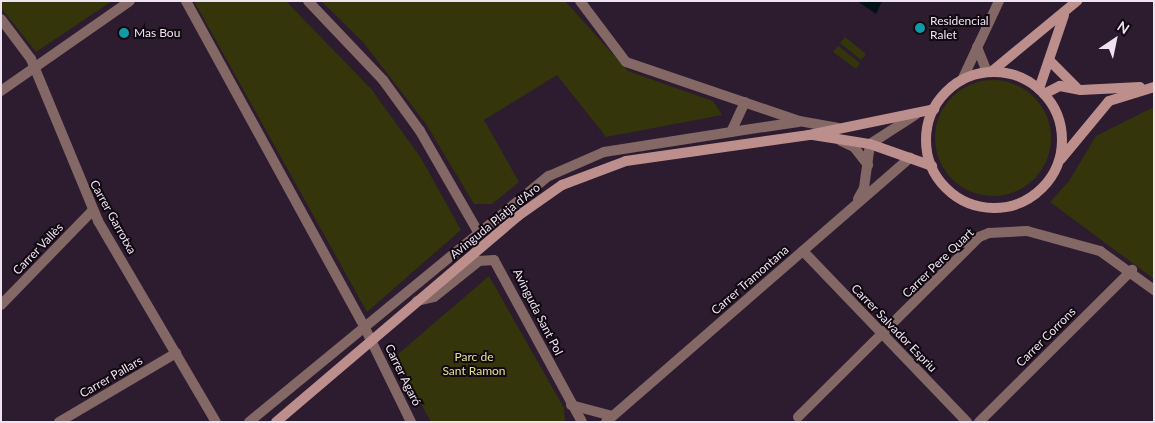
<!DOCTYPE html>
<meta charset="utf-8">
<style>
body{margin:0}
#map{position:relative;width:1155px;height:423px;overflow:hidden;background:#2d1b30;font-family:Lato,sans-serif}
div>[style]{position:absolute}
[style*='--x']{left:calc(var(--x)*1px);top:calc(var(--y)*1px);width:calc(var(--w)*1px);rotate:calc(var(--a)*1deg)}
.green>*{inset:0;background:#34350a}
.round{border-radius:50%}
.water>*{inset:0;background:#001318}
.minor>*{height:10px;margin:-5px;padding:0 5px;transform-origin:5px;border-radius:5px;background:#846866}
.secondary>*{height:10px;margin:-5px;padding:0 5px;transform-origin:5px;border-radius:5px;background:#bc8f8c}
.secondary>.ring{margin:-5px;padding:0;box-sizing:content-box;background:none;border:10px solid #bc8f8c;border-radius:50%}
.dots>*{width:14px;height:14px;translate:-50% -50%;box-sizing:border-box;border:2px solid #110912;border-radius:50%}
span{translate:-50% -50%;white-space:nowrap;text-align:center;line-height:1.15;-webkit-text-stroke:4px #110912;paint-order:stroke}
.poi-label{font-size:12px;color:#f0e3f1}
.left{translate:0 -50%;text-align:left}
.street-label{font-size:12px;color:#f0e3f1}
.park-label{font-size:12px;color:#dfe38a}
.frame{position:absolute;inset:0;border:2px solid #f0e3f1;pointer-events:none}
.north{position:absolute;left:1090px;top:15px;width:50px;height:50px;-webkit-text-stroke:4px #110912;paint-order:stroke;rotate:34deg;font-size:14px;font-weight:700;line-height:20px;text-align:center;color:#f0e3f1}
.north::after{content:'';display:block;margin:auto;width:18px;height:22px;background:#f0e3f1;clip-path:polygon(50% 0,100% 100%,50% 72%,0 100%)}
</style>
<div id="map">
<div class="green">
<div style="clip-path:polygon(1px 1px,112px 1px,36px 52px,1px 8px)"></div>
<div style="clip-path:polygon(194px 1px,286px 1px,372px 90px,421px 158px,461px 230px,367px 312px)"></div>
<div style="clip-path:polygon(321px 1px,565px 1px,628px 71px,713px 101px,722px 115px,606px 137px,557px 75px,484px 120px,519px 182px,492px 204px,474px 204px,426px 124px,363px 42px)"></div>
<div style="clip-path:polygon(845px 37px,866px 54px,861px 60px,840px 43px)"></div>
<div style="clip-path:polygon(838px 46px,860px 63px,856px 69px,833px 52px)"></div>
<div class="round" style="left:935px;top:80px;width:116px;height:116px"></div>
<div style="clip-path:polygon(1154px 107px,1154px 279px,1050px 202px,1069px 181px,1096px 136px)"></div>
<div style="clip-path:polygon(489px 276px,564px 408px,565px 422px,431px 422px,400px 366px,398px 354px)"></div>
</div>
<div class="water">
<div style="clip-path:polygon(857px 1px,882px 1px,876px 14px)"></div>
</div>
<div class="minor">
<div style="--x:186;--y:1;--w:371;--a:61.3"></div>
<div style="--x:364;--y:326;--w:107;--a:63.9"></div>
<div style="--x:308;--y:1;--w:109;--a:46.5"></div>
<div style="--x:383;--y:80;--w:63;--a:54"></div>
<div style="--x:420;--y:131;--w:116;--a:60.1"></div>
<div style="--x:580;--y:1;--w:76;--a:53"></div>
<div style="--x:626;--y:62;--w:183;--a:18.8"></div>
<div style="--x:799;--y:121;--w:39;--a:10"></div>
<div style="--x:1;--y:19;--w:50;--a:53.1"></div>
<div style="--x:31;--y:59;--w:175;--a:67.5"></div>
<div style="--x:98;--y:221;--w:233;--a:59.6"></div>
<div style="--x:977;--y:47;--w:27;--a:68"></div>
<div style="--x:962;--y:80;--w:87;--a:-64.9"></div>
<div style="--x:1;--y:91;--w:157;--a:-34.9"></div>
<div style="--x:731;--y:132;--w:68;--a:-8.5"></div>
<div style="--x:841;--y:141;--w:14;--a:25"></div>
<div style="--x:854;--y:147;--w:23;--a:52"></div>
<div style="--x:858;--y:199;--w:13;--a:-61"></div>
<div style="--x:864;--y:188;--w:44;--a:-82.2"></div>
<div style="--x:870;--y:144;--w:54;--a:-32.8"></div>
<div style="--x:803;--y:251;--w:237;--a:46.2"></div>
<div style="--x:417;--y:301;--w:17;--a:-13"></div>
<div style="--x:434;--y:297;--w:58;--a:-38.7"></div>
<div style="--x:479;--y:261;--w:15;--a:-4"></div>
<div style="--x:494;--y:260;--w:184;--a:61.5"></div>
<div style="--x:1;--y:305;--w:132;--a:-45.9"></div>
<div style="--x:571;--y:405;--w:42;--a:15"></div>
<div style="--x:798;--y:417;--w:255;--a:-44.8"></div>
<div style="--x:979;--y:237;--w:11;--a:-22"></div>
<div style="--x:989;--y:233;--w:38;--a:-3"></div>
<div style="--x:1027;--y:231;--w:76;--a:15.3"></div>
<div style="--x:1100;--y:251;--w:67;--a:35.8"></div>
<div style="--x:59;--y:422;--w:136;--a:-30.5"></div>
<div style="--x:249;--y:422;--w:388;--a:-39.4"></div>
<div style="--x:549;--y:176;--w:60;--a:-23.6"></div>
<div style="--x:604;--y:152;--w:129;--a:-8.9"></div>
<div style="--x:731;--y:132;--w:33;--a:-65"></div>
<div style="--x:606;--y:422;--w:403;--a:-41"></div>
<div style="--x:979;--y:422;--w:216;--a:-44.8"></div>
</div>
<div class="secondary">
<div style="--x:1050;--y:61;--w:37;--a:45"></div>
<div style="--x:991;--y:72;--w:112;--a:-39.5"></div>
<div class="ring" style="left:926px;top:72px;width:126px;height:126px"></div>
<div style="--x:1039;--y:89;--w:78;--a:-71.3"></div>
<div style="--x:1044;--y:94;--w:18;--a:-27"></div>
<div style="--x:1060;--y:86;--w:21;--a:11"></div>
<div style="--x:1081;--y:90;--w:59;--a:-2.9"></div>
<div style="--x:813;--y:135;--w:58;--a:9"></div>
<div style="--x:870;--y:144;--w:66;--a:19.5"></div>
<div style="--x:1061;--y:159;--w:75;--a:-50.4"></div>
<div style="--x:1109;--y:101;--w:47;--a:-17.3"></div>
<div style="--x:276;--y:422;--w:318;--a:-40.4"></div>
<div style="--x:518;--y:216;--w:54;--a:-35.2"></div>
<div style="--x:562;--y:185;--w:68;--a:-20.6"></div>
<div style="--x:626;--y:161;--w:185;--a:-8.1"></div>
<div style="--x:809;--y:135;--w:128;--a:-11.7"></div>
</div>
<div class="dots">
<div style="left:920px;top:28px;background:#0f9aa8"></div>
<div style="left:124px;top:33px;background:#0f9aa8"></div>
</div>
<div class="poi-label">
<span class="left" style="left:930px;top:28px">Residencial<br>Ralet</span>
<span class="left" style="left:134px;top:33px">Mas Bou</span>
</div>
<div class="street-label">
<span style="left:113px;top:217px;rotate:61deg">Carrer Garrotxa</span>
<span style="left:495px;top:221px;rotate:-39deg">Avinguda Platja d'Aro</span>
<span style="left:38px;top:249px;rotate:-46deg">Carrer Vallès</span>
<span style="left:938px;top:263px;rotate:-44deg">Carrer Pere Quart</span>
<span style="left:750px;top:280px;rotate:-41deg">Carrer Tramontana</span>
<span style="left:538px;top:312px;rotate:63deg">Avinguda Sant Pol</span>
<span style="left:894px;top:328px;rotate:46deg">Carrer Salvador Espriu</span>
<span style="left:1046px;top:337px;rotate:-45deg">Carrer Corrons</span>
<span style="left:403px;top:375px;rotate:64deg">Carrer Agaró</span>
<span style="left:111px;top:377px;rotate:-30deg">Carrer Pallars</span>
</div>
<div class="park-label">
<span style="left:474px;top:364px">Parc de<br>Sant Ramon</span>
</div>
<div class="frame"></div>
<div class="north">N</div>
</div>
